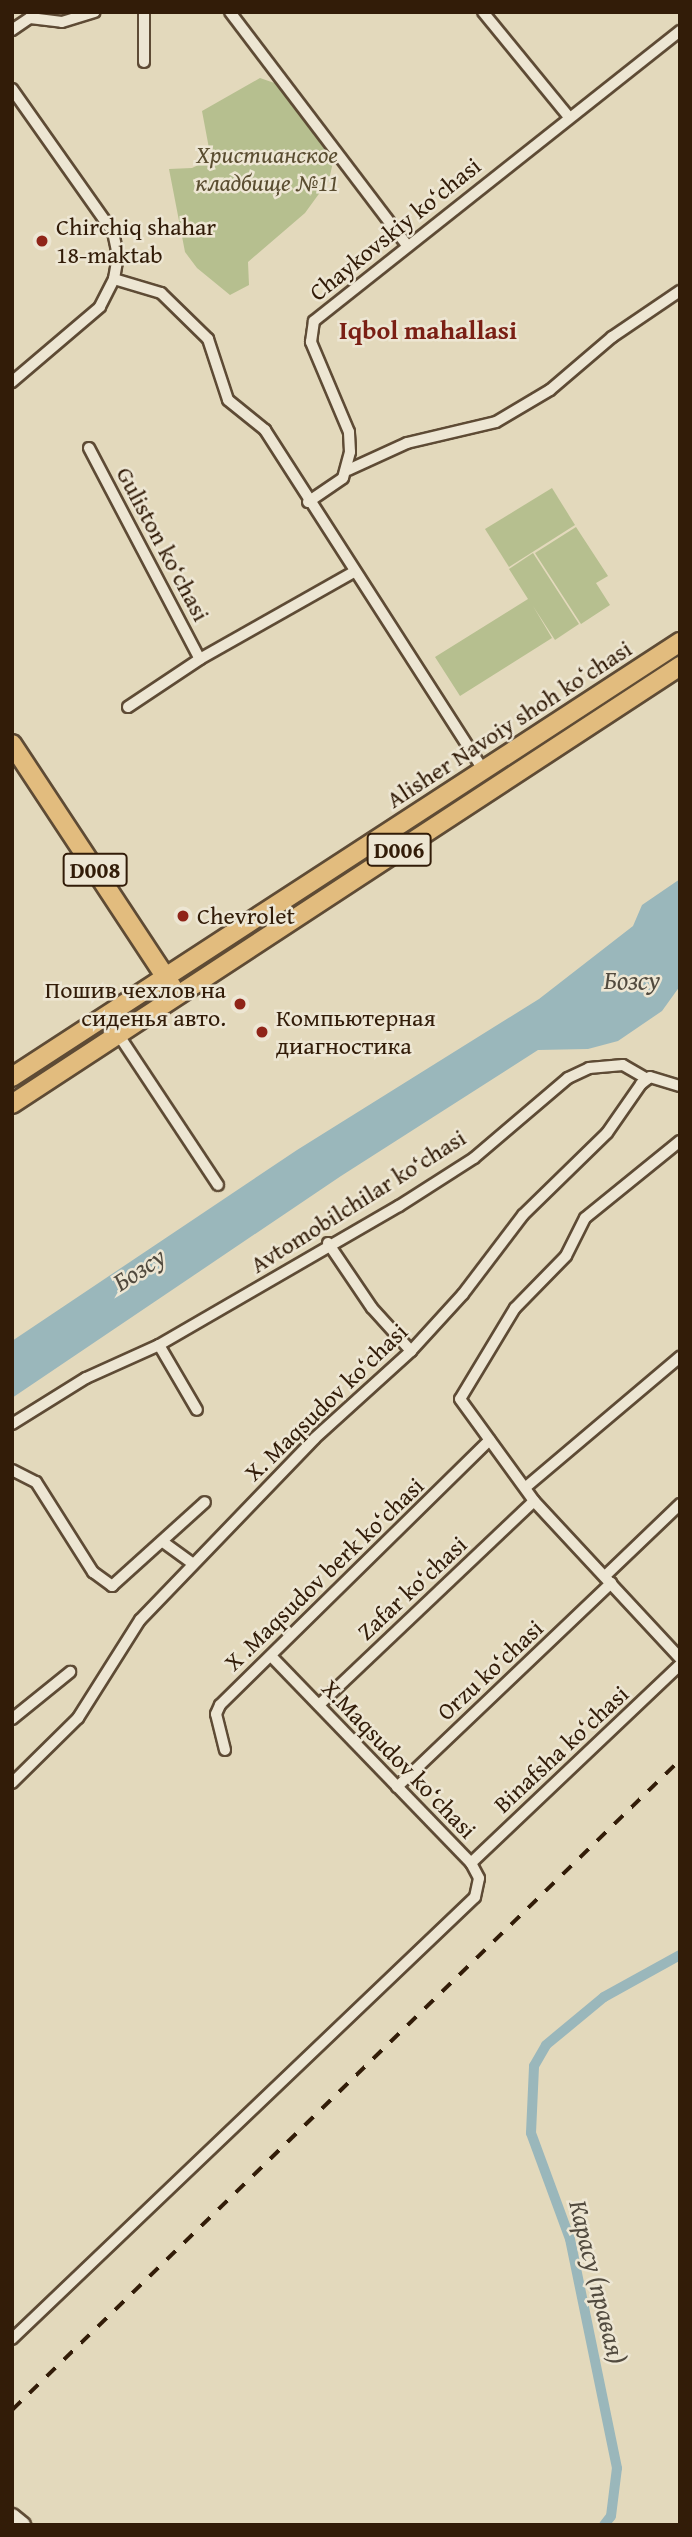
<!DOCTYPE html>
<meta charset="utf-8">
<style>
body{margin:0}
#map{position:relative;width:692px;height:2537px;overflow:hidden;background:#e3d9bc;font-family:"Gentium Book Plus",serif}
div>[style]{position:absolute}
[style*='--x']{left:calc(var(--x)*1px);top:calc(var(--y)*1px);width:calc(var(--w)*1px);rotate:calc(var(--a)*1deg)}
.green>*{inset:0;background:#b6bf8f}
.water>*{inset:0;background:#9ab7bb}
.canal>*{height:10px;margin:-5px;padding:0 5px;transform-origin:5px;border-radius:5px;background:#9ab7bb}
.roads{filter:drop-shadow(2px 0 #5e4b35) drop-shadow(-2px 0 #5e4b35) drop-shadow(0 2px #5e4b35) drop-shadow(0 -2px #5e4b35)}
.street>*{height:10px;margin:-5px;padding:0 5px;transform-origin:5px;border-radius:5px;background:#ede6d3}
.secondary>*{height:16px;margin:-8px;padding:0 8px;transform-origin:8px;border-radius:8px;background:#ede6d3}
.primary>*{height:18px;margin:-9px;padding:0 9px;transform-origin:9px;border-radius:9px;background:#e2bc7e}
.rail>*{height:3.5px;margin-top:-1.75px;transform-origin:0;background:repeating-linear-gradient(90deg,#321c08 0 12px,transparent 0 24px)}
.dots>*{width:19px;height:19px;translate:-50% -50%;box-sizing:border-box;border:4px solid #ede6d3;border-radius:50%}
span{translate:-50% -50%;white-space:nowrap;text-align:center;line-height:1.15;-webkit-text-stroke:5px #ede6d3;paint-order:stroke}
.shield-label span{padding:2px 5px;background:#ede6d3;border:2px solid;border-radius:5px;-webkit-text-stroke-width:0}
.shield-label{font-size:23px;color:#321c08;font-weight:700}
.park-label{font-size:24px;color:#5a4d30;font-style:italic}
.poi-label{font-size:24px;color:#321c08}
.left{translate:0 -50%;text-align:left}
.right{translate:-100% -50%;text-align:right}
.street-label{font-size:24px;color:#321c08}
.neighbourhood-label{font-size:26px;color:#7a1f14;font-weight:700}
.water-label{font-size:26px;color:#514a3e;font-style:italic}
.frame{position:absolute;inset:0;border:14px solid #321c08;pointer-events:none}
</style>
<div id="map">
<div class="green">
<div style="clip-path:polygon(260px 78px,283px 86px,333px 162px,329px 180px,305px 213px,248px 262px,249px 285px,230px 295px,197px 268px,185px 252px,169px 169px,192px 168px,211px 159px,202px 111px)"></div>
<div style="clip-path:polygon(552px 488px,575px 525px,509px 567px,485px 529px)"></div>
<div style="clip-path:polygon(576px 527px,608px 576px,596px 583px,610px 605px,581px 624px,535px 553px)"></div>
<div style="clip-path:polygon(533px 553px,579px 624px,555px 640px,533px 606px,552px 638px,460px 696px,435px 657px,528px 599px,509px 569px)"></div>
</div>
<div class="water">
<div style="clip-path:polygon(680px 879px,680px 986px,662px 1011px,618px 1041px,588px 1049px,538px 1050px,341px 1176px,12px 1398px,12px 1341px,297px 1150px,539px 999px,633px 926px,642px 905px)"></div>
</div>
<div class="canal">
<div style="--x:604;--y:2525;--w:11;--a:-52"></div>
<div style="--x:611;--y:2516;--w:48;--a:-82.9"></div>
<div style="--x:617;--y:2468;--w:234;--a:-101.6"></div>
<div style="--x:570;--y:2239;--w:113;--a:-110.2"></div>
<div style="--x:531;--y:2133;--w:67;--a:-87.4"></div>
<div style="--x:534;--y:2066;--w:24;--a:-60"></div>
<div style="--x:546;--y:2045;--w:75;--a:-39.6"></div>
<div style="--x:604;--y:1997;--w:87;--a:-28.9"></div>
</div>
<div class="roads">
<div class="street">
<div style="--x:144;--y:12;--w:50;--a:90"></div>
<div style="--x:230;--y:12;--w:293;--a:52.8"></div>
<div style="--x:483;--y:12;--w:136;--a:50.7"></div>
<div style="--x:30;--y:18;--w:32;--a:7"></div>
<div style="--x:62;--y:22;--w:34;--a:-17"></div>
<div style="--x:12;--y:30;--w:22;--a:-34"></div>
<div style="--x:12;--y:89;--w:175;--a:54.8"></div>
<div style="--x:113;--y:232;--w:25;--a:78"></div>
<div style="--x:118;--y:256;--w:23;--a:100"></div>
<div style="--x:114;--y:279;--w:31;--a:117"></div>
<div style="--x:100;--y:307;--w:116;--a:139.6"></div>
<div style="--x:114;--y:279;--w:49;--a:16.6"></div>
<div style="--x:161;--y:293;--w:66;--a:44.4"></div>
<div style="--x:208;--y:339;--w:64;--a:71.8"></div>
<div style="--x:228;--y:400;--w:48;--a:39"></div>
<div style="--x:265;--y:430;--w:404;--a:57.3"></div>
<div style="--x:89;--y:448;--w:238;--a:62.3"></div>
<div style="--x:348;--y:470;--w:65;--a:-24.6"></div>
<div style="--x:407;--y:443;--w:91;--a:-13.3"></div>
<div style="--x:496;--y:422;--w:63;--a:-30.7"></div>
<div style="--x:550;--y:390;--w:82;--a:-40.5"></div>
<div style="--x:612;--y:337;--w:82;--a:-34.1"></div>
<div style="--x:308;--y:502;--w:42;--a:-34.4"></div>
<div style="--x:343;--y:478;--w:27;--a:-75"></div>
<div style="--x:350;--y:452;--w:20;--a:-93"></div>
<div style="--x:349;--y:432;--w:98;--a:-112.9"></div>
<div style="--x:311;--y:342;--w:21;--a:-82"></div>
<div style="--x:314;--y:321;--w:467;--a:-38.4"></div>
<div style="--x:128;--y:707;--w:87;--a:-33.7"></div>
<div style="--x:200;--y:659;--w:177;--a:-29.5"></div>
<div style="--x:118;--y:1034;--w:181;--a:56.5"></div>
<div style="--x:680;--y:1141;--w:122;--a:141"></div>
<div style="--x:585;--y:1218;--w:42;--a:116.6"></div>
<div style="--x:566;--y:1256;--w:73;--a:134.4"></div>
<div style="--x:515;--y:1308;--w:106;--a:121.1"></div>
<div style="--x:460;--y:1399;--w:126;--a:54"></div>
<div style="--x:534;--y:1501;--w:214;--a:47.1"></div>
<div style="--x:328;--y:1243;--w:78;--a:55.9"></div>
<div style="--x:372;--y:1308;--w:58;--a:47.8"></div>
<div style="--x:159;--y:1345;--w:75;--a:59.7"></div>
<div style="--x:12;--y:1424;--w:87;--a:-31.9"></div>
<div style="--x:86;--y:1378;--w:80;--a:-24.3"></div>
<div style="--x:159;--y:1345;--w:277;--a:-30.1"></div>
<div style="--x:399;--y:1206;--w:89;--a:-32.6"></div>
<div style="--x:474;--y:1158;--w:123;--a:-40.4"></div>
<div style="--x:568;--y:1078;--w:23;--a:-25"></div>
<div style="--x:589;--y:1068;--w:34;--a:-5"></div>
<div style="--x:623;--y:1065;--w:28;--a:30"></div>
<div style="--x:12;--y:1470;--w:27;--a:27"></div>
<div style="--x:36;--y:1482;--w:107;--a:57.7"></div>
<div style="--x:93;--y:1572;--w:24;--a:36"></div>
<div style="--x:112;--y:1586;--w:125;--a:-42.1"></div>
<div style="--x:526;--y:1487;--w:202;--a:-40.2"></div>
<div style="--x:163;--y:1542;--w:37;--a:36"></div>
<div style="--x:605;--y:1576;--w:104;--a:-43.8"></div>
<div style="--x:319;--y:1705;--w:296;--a:-43.5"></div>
<div style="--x:12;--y:1719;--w:75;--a:-39"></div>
<div style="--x:225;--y:1750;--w:37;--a:-104"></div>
<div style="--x:216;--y:1714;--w:10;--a:-66"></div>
<div style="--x:220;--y:1705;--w:378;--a:-44.5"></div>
<div style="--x:12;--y:1783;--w:93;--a:-44.6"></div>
<div style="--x:78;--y:1718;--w:116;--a:-57.7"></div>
<div style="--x:140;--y:1620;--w:252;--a:-46.1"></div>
<div style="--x:315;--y:1438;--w:130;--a:-42.2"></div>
<div style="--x:411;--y:1351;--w:77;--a:-47.6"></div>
<div style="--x:463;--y:1294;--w:99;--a:-52.8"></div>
<div style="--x:523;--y:1215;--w:117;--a:-44.3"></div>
<div style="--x:607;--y:1133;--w:60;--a:-55.2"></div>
<div style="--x:641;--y:1084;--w:11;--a:-38"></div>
<div style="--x:650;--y:1077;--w:31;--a:17"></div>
<div style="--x:397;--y:1787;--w:296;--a:-43.6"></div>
<div style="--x:471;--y:1863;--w:288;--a:-43.5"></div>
<div style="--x:12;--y:2339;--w:640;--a:-43.67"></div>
<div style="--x:475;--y:1897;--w:19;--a:-78"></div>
<div style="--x:479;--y:1878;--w:17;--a:-118"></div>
<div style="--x:471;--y:1863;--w:286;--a:-134"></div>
</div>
<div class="secondary">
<div style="--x:12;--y:2517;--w:13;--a:39"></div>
</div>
<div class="primary">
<div style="--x:12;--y:744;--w:291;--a:56.6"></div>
<div style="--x:12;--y:1077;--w:797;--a:-33.07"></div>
<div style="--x:12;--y:1104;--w:799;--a:-33.25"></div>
</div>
</div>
<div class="rail">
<div style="--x:12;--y:2410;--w:932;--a:-44.22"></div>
</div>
<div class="dots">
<div style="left:42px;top:241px;background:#8f2418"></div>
<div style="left:183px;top:916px;background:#8f2418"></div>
<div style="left:240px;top:1004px;background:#8f2418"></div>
<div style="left:262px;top:1032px;background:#8f2418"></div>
</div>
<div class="shield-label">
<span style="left:399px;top:850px">D006</span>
<span style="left:95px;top:870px">D008</span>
</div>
<div class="park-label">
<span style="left:267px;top:169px">Христианское<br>кладбище №11</span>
</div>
<div class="poi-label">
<span class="left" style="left:56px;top:241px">Chirchiq shahar<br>18-maktab</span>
<span class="left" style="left:197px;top:916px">Chevrolet</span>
<span class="right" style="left:226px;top:1004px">Пошив чехлов на<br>сиденья авто.</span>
<span class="left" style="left:276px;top:1032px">Компьютерная<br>диагностика</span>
</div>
<div class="street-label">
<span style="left:395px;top:229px;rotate:-39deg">Chaykovskiy ko‘chasi</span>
<span style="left:163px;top:544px;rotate:62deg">Guliston ko‘chasi</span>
<span style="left:509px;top:724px;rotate:-33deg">Alisher Navoiy shoh koʻchasi</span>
<span style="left:358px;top:1201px;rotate:-32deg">Avtomobilchilar ko‘chasi</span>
<span style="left:326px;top:1402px;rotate:-44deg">X. Maqsudov ko‘chasi</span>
<span style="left:324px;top:1574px;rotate:-44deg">X .Maqsudov berk ko‘chasi</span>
<span style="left:412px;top:1588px;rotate:-43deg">Zafar ko‘chasi</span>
<span style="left:490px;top:1670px;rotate:-43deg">Orzu ko‘chasi</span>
<span style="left:561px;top:1749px;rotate:-43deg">Binafsha ko‘chasi</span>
<span style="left:399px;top:1759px;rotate:46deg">X.Maqsudov ko‘chasi</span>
</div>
<div class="neighbourhood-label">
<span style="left:428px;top:330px">Iqbol mahallasi</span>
</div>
<div class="water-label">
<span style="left:632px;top:980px">Бозсу</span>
<span style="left:139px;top:1269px;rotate:-33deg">Бозсу</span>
<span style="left:598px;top:2282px;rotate:76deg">Карасу (правая)</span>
</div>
<div class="frame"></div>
</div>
